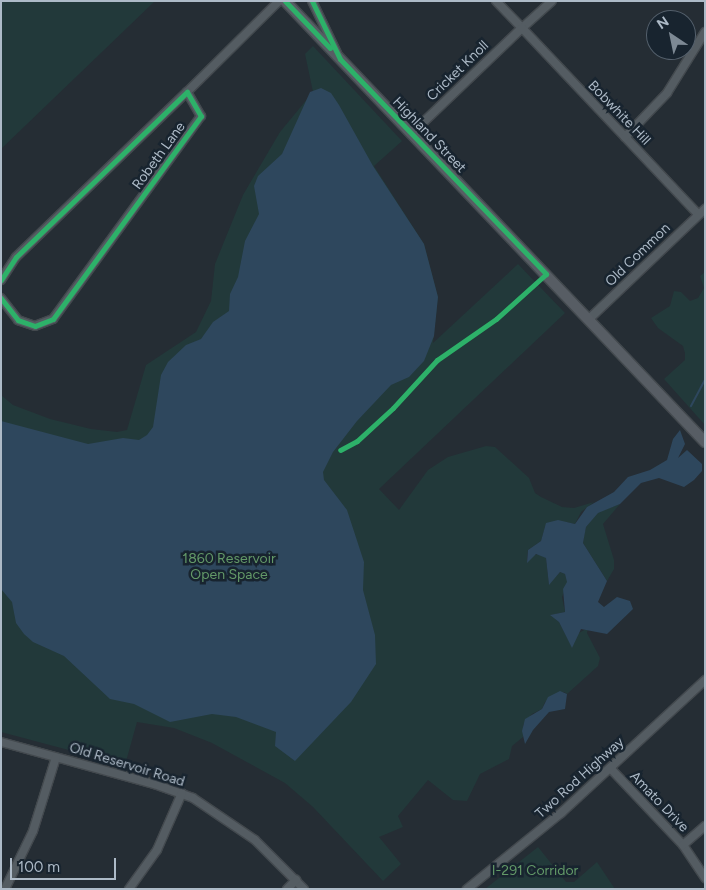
<!DOCTYPE html>
<style>
body{margin:0}
#map{position:relative;width:706px;height:890px;overflow:hidden;background:#252d34;font-family:Figtree,sans-serif}
div>[style]{position:absolute}
[style*='--x']{left:calc(var(--x)*1px);top:calc(var(--y)*1px);width:calc(var(--w)*1px);rotate:calc(var(--a)*1deg)}
.green>*{inset:0;background:#22393a}
.water>*{inset:0;background:#2e475d}
.stream>*{height:2px;margin:-1px;padding:0 1px;transform-origin:1px;border-radius:1px;background:#2e475d}
.roads{filter:drop-shadow(1px 0 #43494e) drop-shadow(-1px 0 #43494e) drop-shadow(0 1px #43494e) drop-shadow(0 -1px #43494e)}
.minor>*{height:8px;margin:-4px;padding:0 4px;transform-origin:4px;border-radius:4px;background:#545c62}
.major>*{height:10px;margin:-5px;padding:0 5px;transform-origin:5px;border-radius:5px;background:#575d64}
.cycleway>*{height:5px;margin:-2.5px;padding:0 2.5px;transform-origin:2.5px;border-radius:2.5px;background:#2db169}
span{translate:-50% -50%;white-space:nowrap;text-align:center;line-height:1.15;-webkit-text-stroke:5px #18242f;paint-order:stroke}
.street-label{font-size:14px;color:#adbac7}
.park-label{font-size:14px;color:#639968}
.frame{position:absolute;inset:0;border:2px solid #adbac7;pointer-events:none}
.north{position:absolute;left:646px;top:10px;width:50px;height:50px;box-sizing:border-box;background:#18242f;border:1px solid #54606c;border-radius:50%;rotate:326deg;font-size:14px;font-weight:700;line-height:20px;text-align:center;color:#adbac7}
.north::after{content:'';display:block;margin:auto;width:18px;height:22px;background:#7d8994;clip-path:polygon(50% 0,100% 100%,50% 72%,0 100%)}
.scale{position:absolute;left:10px;top:858px;width:106px;height:22px;box-sizing:border-box;border:2px solid #adbac7;border-top:0;padding-left:6px;font-size:15px;line-height:18px;white-space:nowrap;color:#adbac7;-webkit-text-stroke:4px #18242f;paint-order:stroke}
</style>
<div id="map">
<div class="green">
<div style="clip-path:polygon(1px 1px,155px 1px,1px 149px)"></div>
<div style="clip-path:polygon(313px 46px,402px 141px,374px 166px,424px 244px,438px 297px,433px 343px,518px 264px,565px 313px,379px 489px,399px 510px,428px 470px,448px 457px,486px 446px,495px 447px,529px 478px,535px 493px,541px 497px,562px 507px,574px 508px,594px 502px,581px 512px,575px 524px,566px 522px,545px 527px,541px 541px,528px 550px,527px 557px,527px 562px,531px 556px,542px 553px,546px 558px,549px 584px,560px 572px,565px 574px,568px 582px,562px 597px,565px 612px,551px 615px,559px 622px,572px 647px,577px 634px,588px 628px,587px 633px,600px 658px,598px 666px,567px 694px,564px 692px,545px 702px,542px 709px,532px 714px,523px 725px,523px 737px,512px 746px,509px 759px,480px 774px,467px 801px,453px 800px,428px 780px,398px 816px,403px 827px,379px 837px,401px 864px,383px 881px,313px 807px,285px 783px,212px 743px,174px 728px,137px 722px,125px 765px,1px 732px,1px 395px,13px 405px,50px 419px,91px 429px,117px 432px,127px 430px,146px 365px,196px 332px,211px 301px,215px 264px,243px 195px,280px 132px,313px 92px,305px 54px)"></div>
<div style="clip-path:polygon(705px 272px,705px 425px,664px 379px,685px 360px,685px 353px,683px 346px,658px 328px,651px 318px,670px 306px,674px 291px,681px 292px,690px 301px,698px 298px,704px 288px,700px 276px)"></div>
<div style="clip-path:polygon(620px 504px,603px 524px,614px 560px,614px 569px,607px 581px,583px 543px,584px 536px,586px 527px,598px 512px)"></div>
<div style="clip-path:polygon(538px 847px,566px 882px,574px 882px,597px 862px,615px 889px,485px 889px)"></div>
</div>
<div class="water">
<div style="clip-path:polygon(321px 88px,331px 93px,339px 105px,373px 166px,424px 244px,438px 297px,434px 336px,424px 361px,409px 377px,391px 385px,357px 421px,333px 452px,323px 472px,324px 480px,347px 510px,364px 562px,363px 590px,375px 635px,376px 664px,351px 702px,295px 761px,275px 746px,276px 732px,236px 717px,212px 714px,170px 722px,134px 704px,110px 699px,64px 656px,33px 642px,24px 634px,16px 623px,12px 602px,1px 589px,1px 421px,88px 444px,123px 438px,139px 440px,147px 435px,153px 427px,161px 375px,168px 362px,186px 345px,201px 339px,213px 322px,229px 311px,230px 294px,238px 277px,245px 241px,259px 214px,254px 186px,258px 176px,282px 154px,310px 92px)"></div>
<div style="clip-path:polygon(680px 430px,685px 444px,678px 458px,687px 450px,702px 464px,702px 471px,694px 480px,684px 487px,659px 478px,641px 483px,620px 504px,598px 513px,586px 527px,583px 543px,607px 581px,598px 602px,604px 607px,617px 597px,630px 601px,633px 609px,607px 634px,581px 629px,572px 648px,559px 622px,550px 615px,565px 612px,563px 589px,567px 582px,565px 574px,560px 572px,549px 585px,546px 558px,536px 554px,527px 563px,528px 550px,541px 541px,546px 523px,558px 520px,575px 524px,587px 507px,614px 492px,628px 477px,650px 470px,667px 460px,673px 439px)"></div>
<div style="clip-path:polygon(560px 691px,567px 694px,565px 709px,549px 712px,533px 730px,525px 744px,522px 731px,525px 719px,542px 709px,548px 697px)"></div>
</div>
<div class="stream">
<div style="--x:691;--y:406;--w:30;--a:-62"></div>
</div>
<div class="roads">
<div class="minor">
<div style="--x:312;--y:1;--w:58;--a:64.3"></div>
<div style="--x:496;--y:1;--w:37;--a:46"></div>
<div style="--x:522;--y:28;--w:40;--a:-42"></div>
<div style="--x:187;--y:92;--w:129;--a:-44.7"></div>
<div style="--x:412;--y:133;--w:152;--a:-43.7"></div>
<div style="--x:522;--y:28;--w:256;--a:46.6"></div>
<div style="--x:625;--y:137;--w:61;--a:-46.3"></div>
<div style="--x:667;--y:93;--w:72;--a:-58.1"></div>
<div style="--x:1;--y:280;--w:27;--a:-57"></div>
<div style="--x:16;--y:257;--w:238;--a:-44"></div>
<div style="--x:187;--y:92;--w:28;--a:60"></div>
<div style="--x:201;--y:116;--w:251;--a:126.1"></div>
<div style="--x:53;--y:319;--w:19;--a:159"></div>
<div style="--x:35;--y:326;--w:18;--a:-161"></div>
<div style="--x:18;--y:320;--w:28;--a:-128"></div>
<div style="--x:589;--y:319;--w:160;--a:-43.5"></div>
<div style="--x:1;--y:742;--w:159;--a:15.4"></div>
<div style="--x:154;--y:784;--w:41;--a:19.7"></div>
<div style="--x:193;--y:798;--w:75;--a:34.1"></div>
<div style="--x:255;--y:840;--w:69;--a:45"></div>
<div style="--x:611;--y:769;--w:105;--a:46.5"></div>
<div style="--x:683;--y:845;--w:40;--a:56"></div>
<div style="--x:683;--y:845;--w:29;--a:-41"></div>
<div style="--x:5;--y:889;--w:64;--a:-64.2"></div>
<div style="--x:33;--y:831;--w:77;--a:-72.7"></div>
<div style="--x:129;--y:889;--w:48;--a:-54.3"></div>
<div style="--x:157;--y:850;--w:62;--a:-66.3"></div>
<div style="--x:287;--y:889;--w:13;--a:-45"></div>
<div style="--x:467;--y:889;--w:121;--a:-39"></div>
<div style="--x:561;--y:813;--w:196;--a:-42.7"></div>
</div>
<div class="major">
<div style="--x:285;--y:1;--w:609;--a:46.4"></div>
</div>
</div>
<div class="cycleway">
<div style="--x:285;--y:1;--w:65;--a:46.2"></div>
<div style="--x:312;--y:1;--w:64;--a:64.2"></div>
<div style="--x:340;--y:59;--w:298;--a:46.2"></div>
<div style="--x:546;--y:274;--w:67;--a:138"></div>
<div style="--x:496;--y:319;--w:72;--a:145.2"></div>
<div style="--x:437;--y:360;--w:65;--a:132.5"></div>
<div style="--x:393;--y:408;--w:49;--a:137.5"></div>
<div style="--x:357;--y:441;--w:19;--a:152"></div>
<div style="--x:1;--y:280;--w:27;--a:-57"></div>
<div style="--x:16;--y:257;--w:238;--a:-44"></div>
<div style="--x:187;--y:92;--w:28;--a:60"></div>
<div style="--x:201;--y:116;--w:251;--a:126.1"></div>
<div style="--x:53;--y:319;--w:19;--a:159"></div>
<div style="--x:35;--y:326;--w:18;--a:-161"></div>
<div style="--x:18;--y:320;--w:28;--a:-128"></div>
</div>
<div class="street-label">
<span style="left:458px;top:71px;rotate:-44deg">Cricket Knoll</span>
<span style="left:619px;top:113px;rotate:46deg">Bobwhite Hill</span>
<span style="left:429px;top:135px;rotate:46deg">Highland Street</span>
<span style="left:159px;top:156px;rotate:-54deg">Robeth Lane</span>
<span style="left:638px;top:255px;rotate:-44deg">Old Common</span>
<span style="left:127px;top:765px;rotate:17deg">Old Reservoir Road</span>
<span style="left:580px;top:778px;rotate:-42deg">Two Rod Highway</span>
<span style="left:659px;top:802px;rotate:46deg">Amato Drive</span>
</div>
<div class="park-label">
<span style="left:229px;top:567px">1860 Reservoir<br>Open Space</span>
<span style="left:535px;top:871px">I-291 Corridor</span>
</div>
<div class="frame"></div>
<div class="north">N</div>
<div class="scale">100 m</div>
</div>
